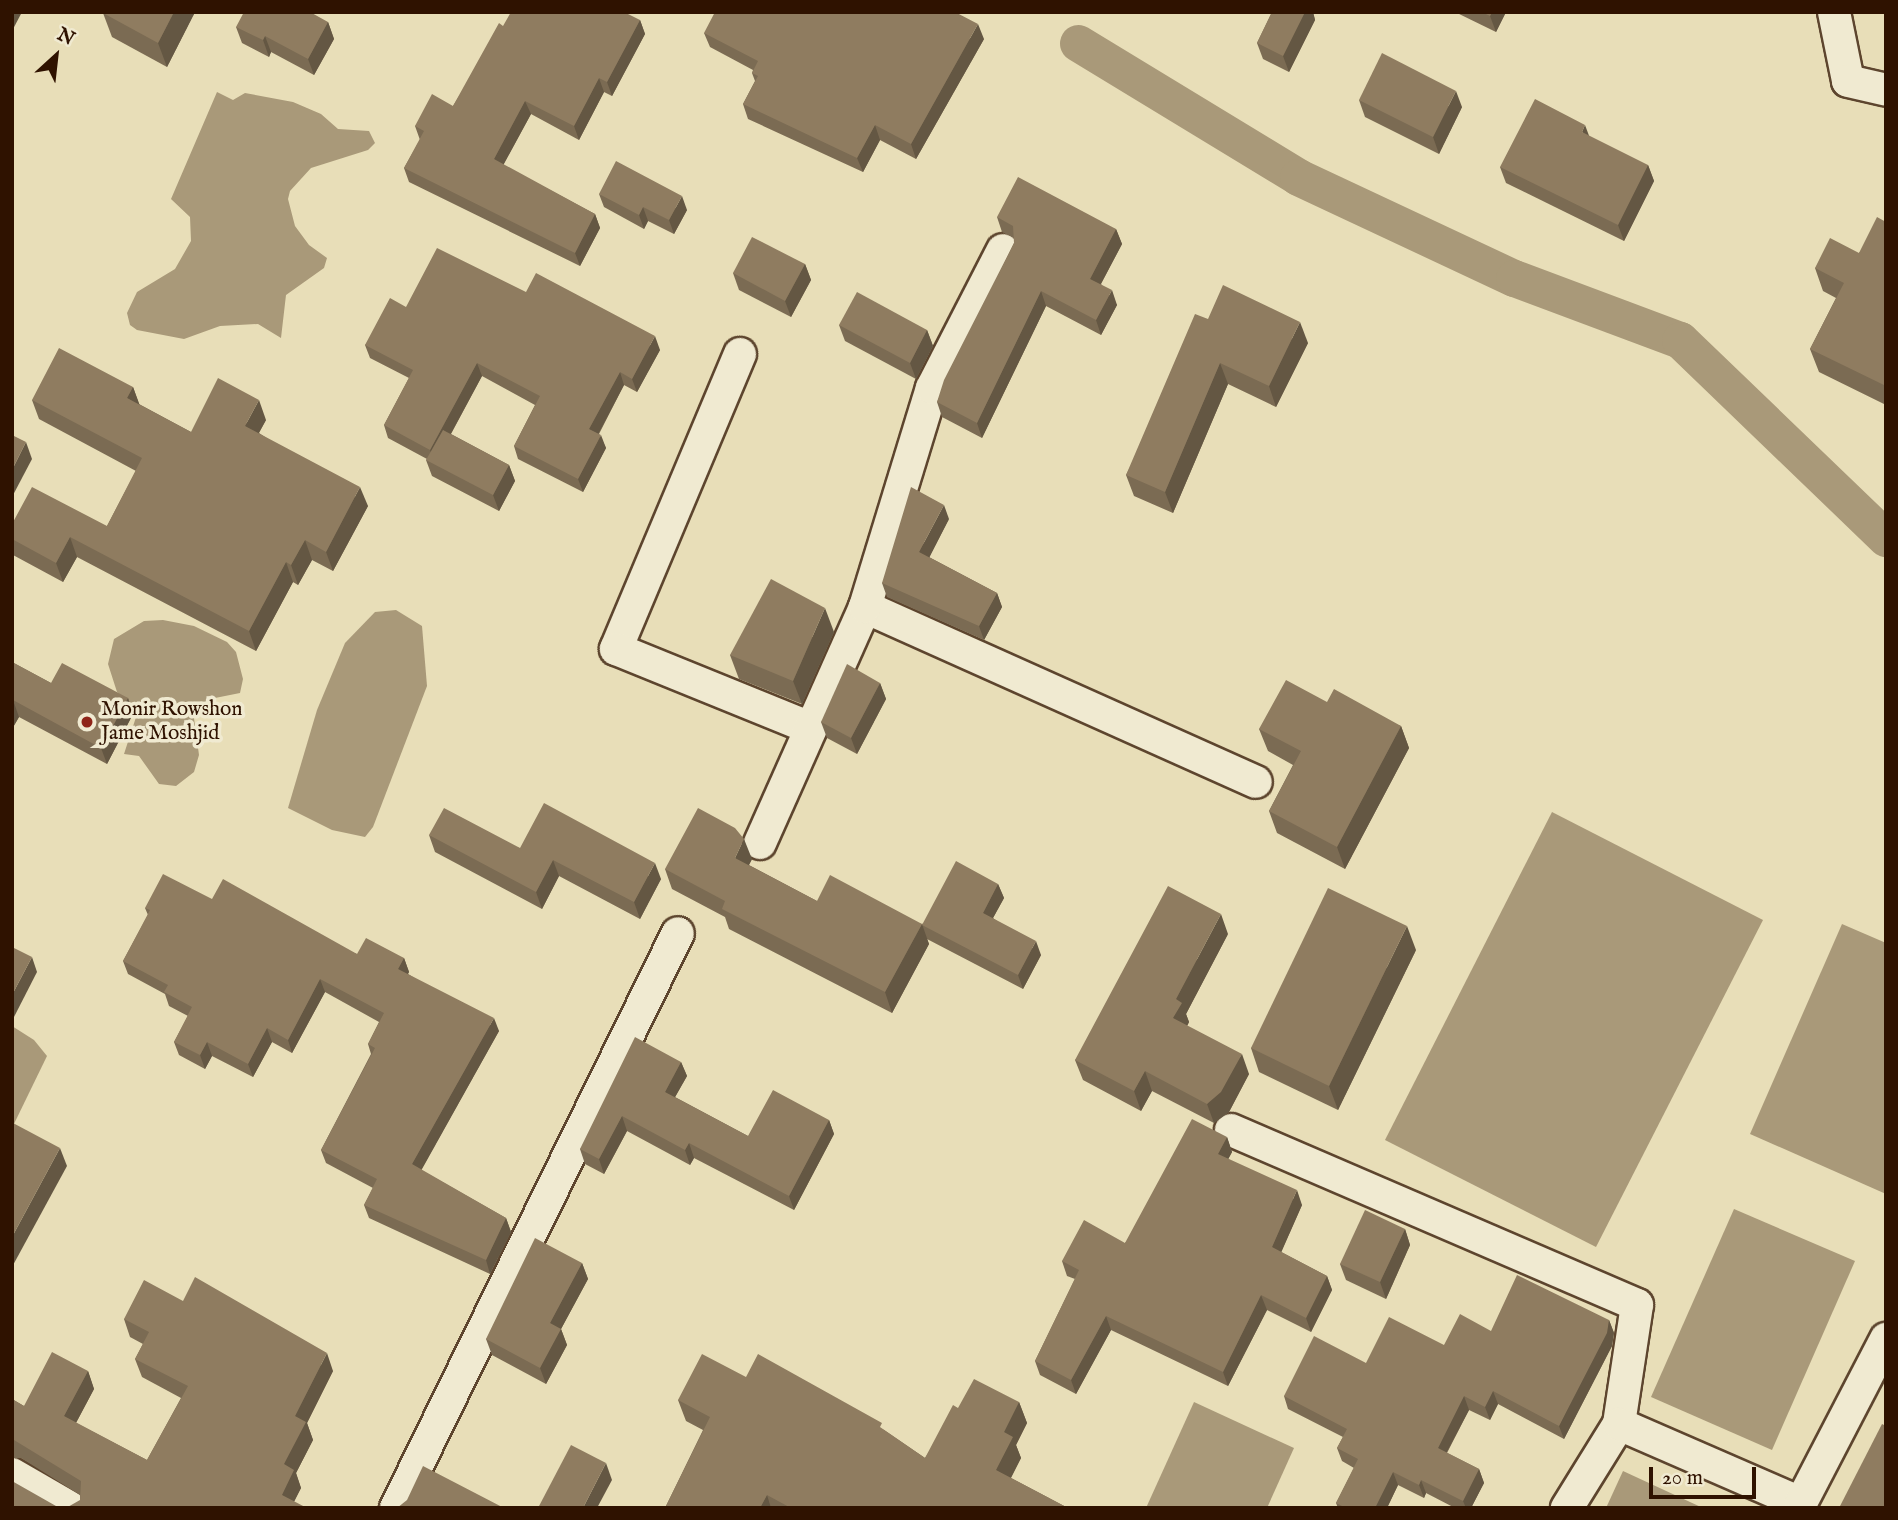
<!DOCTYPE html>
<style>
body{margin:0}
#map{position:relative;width:1898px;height:1520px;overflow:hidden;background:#e8deb8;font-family:"IM FELL English",serif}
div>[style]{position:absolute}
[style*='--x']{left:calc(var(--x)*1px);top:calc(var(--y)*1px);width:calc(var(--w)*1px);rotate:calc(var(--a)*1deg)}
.water>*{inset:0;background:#a99979}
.canal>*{height:37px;margin:-18.5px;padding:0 18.5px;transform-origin:18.5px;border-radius:18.5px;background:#a99979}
.roads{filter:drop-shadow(2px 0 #5d452e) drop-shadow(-2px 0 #5d452e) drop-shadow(0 2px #5d452e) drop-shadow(0 -2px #5d452e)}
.minor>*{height:32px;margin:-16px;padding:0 16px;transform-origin:16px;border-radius:16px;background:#f0ead1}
.wall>*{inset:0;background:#7b6b53}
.shaded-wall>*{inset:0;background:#645743}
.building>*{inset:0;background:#8f7c60}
.dots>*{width:19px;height:19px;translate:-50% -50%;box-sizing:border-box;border:4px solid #f0ead1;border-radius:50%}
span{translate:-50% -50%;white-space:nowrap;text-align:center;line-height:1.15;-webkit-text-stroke:7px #f0ead1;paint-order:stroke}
.poi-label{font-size:21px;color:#2f1200}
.left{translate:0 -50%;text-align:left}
.frame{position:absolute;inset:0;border:14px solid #2f1200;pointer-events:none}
.north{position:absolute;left:21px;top:21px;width:70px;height:70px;-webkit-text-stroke:5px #f0ead1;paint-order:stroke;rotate:27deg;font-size:19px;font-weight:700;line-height:28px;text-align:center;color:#2f1200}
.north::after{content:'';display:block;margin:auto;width:24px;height:32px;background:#2f1200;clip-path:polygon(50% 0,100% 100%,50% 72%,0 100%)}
.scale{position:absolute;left:1649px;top:1467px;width:107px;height:32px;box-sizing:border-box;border:4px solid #2f1200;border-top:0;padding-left:9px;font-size:21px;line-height:24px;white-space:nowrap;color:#2f1200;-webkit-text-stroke:5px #f0ead1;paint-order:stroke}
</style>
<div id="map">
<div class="water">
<div style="clip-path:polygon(217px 92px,233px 100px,245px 93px,293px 102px,321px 114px,338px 129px,369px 131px,375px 143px,368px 150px,311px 168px,290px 191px,288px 199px,295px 226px,309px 245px,327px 258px,324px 268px,286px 295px,281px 338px,258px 324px,220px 326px,184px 339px,137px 330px,130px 325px,127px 313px,137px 292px,175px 269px,191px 241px,190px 217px,171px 199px)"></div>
<div style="clip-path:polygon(396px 610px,422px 626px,427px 686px,373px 827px,365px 837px,332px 830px,288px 808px,317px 710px,345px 643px,375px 612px)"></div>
<div style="clip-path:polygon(163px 620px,194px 626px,227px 642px,236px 652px,243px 679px,240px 693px,215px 698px,193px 711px,199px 755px,194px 772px,176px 786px,159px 784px,139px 756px,124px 754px,138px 711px,117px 692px,108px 664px,114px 639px,144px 621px)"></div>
<div style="clip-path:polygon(1552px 812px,1763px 920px,1596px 1247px,1385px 1140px)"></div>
<div style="clip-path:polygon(1842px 924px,1886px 943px,1886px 1194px,1750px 1134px)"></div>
<div style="clip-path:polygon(12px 1026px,34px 1040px,47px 1056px,12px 1128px)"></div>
<div style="clip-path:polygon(1734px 1209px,1855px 1261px,1772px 1450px,1651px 1397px)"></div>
<div style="clip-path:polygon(1194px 1402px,1294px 1448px,1267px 1508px,1146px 1508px)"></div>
<div style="clip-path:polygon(1623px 1471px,1703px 1508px,1606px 1508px)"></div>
</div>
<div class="canal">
<div style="--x:1078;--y:43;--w:258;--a:31.3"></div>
<div style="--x:1298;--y:177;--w:238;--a:25.1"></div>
<div style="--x:1514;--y:278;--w:177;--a:20.5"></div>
<div style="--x:1680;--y:340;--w:286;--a:43.9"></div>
</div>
<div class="roads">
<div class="minor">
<div style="--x:1834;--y:12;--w:70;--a:78.5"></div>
<div style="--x:1848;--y:81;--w:39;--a:13"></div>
<div style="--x:740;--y:354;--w:320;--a:112.8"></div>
<div style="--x:616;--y:649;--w:210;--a:22.1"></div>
<div style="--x:865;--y:607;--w:428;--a:24.1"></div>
<div style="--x:760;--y:843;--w:258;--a:-66"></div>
<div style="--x:865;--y:607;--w:229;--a:-73"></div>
<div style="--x:932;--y:388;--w:155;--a:-62.8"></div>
<div style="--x:1231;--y:1130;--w:442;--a:23.3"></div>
<div style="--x:1637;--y:1305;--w:120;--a:98.6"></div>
<div style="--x:1619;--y:1424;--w:99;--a:121.8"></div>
<div style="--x:1619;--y:1424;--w:198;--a:23.5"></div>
<div style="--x:1801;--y:1503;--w:185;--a:-62.6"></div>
<div style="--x:12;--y:1474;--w:68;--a:30"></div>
<div style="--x:396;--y:1508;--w:640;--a:-63.88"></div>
</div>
</div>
<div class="wall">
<div style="clip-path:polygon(195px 12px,167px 67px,112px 37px,103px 13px)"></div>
<div style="clip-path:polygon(1272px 12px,1313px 12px,1315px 20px,1289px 72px,1263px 59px,1257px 43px)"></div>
<div style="clip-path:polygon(1455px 12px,1506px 12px,1496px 32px)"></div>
<div style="clip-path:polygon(640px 20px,645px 34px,612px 96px,604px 92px,579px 140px,531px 114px,503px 165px,595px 214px,600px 228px,580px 266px,409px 182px,404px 168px,420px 140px,415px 126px,453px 106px,503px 26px)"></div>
<div style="clip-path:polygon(328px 22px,334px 39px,314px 75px,271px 52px,269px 57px,242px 43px,236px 27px)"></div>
<div style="clip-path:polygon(704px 33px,984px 39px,916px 159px,880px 140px,863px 172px,748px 119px,743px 104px,755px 81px,752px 73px,753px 70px,710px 47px)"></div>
<div style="clip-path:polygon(1359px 100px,1462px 107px,1439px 154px,1365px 117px)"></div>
<div style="clip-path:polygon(1648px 165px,1654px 181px,1624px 241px,1506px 183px,1500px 167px)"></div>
<div style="clip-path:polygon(599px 194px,687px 210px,674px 234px,648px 221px,644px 229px,604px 207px)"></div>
<div style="clip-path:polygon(997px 217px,1116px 229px,1122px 244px,1101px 284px,1117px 305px,1101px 335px,1046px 306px,982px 438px,942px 417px,937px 402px,1014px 243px,1014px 238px,1002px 232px)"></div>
<div style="clip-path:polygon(1886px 222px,1886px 405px,1819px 372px,1810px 349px,1836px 298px,1823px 291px,1815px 268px,1859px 253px)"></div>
<div style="clip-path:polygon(805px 264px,811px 280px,791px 317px,739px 290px,733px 273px)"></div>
<div style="clip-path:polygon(526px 292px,660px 350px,637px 392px,624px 385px,599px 434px,606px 448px,583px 492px,518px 459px,514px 446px,535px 405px,482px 376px,451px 434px,509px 465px,515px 481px,499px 511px,432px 476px,426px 460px,427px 459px,388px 438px,384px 425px,409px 378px,370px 358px,365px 345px,406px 307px)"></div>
<div style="clip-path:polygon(1208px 319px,1308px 343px,1276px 407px,1228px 384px,1173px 513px,1134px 496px,1126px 475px)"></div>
<div style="clip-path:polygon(839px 325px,927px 330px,933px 346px,916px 379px,845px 341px)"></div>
<div style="clip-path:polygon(133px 387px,139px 404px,191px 432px,266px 420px,259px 433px,368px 506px,333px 571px,312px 560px,298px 585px,293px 582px,256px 651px,77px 557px,63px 582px,13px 555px,12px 524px,107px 526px,136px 471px,39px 419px,32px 400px)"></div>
<div style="clip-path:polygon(949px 519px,929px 557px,997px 593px,1002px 607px,984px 640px,887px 597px,882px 583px)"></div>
<div style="clip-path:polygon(834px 632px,802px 704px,739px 679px,730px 655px)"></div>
<div style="clip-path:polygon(12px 662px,51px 683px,128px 698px,133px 714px,107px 764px,19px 717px,12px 729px)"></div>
<div style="clip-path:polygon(880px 683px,886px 699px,857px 754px,827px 738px,821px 722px)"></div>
<div style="clip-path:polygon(1327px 702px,1401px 726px,1409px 748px,1345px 869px,1277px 833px,1269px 811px,1293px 765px,1268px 751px,1259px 729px)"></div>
<div style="clip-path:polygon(429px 835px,520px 848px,661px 879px,640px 919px,559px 876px,542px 909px,435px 852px)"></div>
<div style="clip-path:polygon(752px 859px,749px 865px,817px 901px,922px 924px,998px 884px,1004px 898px,993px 918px,1041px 955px,1023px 989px,927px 939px,929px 944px,892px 1013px,729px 929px,725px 917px,672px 889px,665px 869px)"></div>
<div style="clip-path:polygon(212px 899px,357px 954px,404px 958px,409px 972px,408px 974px,499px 1031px,421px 1170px,506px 1218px,511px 1232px,490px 1274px,369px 1218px,364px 1205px,373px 1188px,326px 1163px,321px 1150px,371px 1054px,368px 1044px,379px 1022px,325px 992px,292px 1053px,272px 1042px,253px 1077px,212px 1056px,205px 1069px,179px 1055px,174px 1042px,188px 1016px,169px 1006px,165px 994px,128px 974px,123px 961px,148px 915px,145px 908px)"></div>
<div style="clip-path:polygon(1228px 934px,1186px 1014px,1189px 1022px,1187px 1026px,1249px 1074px,1229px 1112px,1214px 1123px,1152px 1091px,1141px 1111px,1083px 1080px,1075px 1060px)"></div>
<div style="clip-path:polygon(1416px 950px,1338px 1110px,1259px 1072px,1251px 1048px)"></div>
<div style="clip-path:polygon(681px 1062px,687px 1076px,675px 1097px,748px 1136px,829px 1120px,834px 1134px,794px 1210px,694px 1158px,690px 1165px,627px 1131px,604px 1174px,585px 1164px,580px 1149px)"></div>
<div style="clip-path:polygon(1227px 1137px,1232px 1152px,1228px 1159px,1302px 1205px,1281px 1252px,1327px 1276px,1332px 1290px,1311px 1332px,1267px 1310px,1228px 1386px,1111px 1330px,1076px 1394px,1040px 1375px,1035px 1361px,1075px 1279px,1067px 1276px,1062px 1261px,1125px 1243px)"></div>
<div style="clip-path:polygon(1405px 1229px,1410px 1245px,1386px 1299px,1346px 1280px,1340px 1264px)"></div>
<div style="clip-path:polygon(582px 1263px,588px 1279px,561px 1329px,567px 1345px,546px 1384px,492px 1355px,486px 1339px)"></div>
<div style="clip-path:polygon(183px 1301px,333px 1371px,307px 1423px,313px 1440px,296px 1473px,301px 1488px,294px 1501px,80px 1500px,80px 1495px,21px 1458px,12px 1458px,12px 1399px,24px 1406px,88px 1371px,94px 1389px,76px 1423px,147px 1460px,181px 1398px,142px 1377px,135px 1359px,143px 1344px,130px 1337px,124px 1319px)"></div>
<div style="clip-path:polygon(1609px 1320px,1614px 1333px,1612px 1346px,1564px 1439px,1498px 1404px,1490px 1420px,1469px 1410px,1447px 1453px,1479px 1469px,1484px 1483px,1471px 1508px,1455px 1508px,1426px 1493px,1424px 1498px,1398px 1485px,1387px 1508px,1338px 1508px,1336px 1503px,1354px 1468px,1342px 1461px,1337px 1448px,1343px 1437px,1288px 1409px,1284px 1396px,1366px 1363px,1444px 1345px,1491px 1331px)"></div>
<div style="clip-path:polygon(746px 1377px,884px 1430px,925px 1458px,958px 1408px,1019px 1402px,1027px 1423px,1016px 1445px,1021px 1458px,1011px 1478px,1068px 1508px,665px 1508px,703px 1430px,686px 1421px,678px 1400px)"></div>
</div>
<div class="shaded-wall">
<div style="clip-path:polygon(12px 12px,22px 12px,12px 31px)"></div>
<div style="clip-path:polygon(174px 12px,195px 12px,167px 67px,158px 43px)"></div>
<div style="clip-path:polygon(1305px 12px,1313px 12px,1315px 20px,1289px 72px,1283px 56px)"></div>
<div style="clip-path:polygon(1492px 12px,1506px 12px,1496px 32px,1490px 16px)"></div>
<div style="clip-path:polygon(640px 20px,645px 34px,612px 96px,607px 82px)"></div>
<div style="clip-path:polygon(328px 22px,334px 39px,314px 75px,308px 59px)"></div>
<div style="clip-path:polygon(978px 24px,984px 39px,916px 159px,911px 144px)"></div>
<div style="clip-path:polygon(265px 36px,271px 52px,269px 57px,263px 40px)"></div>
<div style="clip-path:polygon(599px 78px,604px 92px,579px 140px,574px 126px)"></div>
<div style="clip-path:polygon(1456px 91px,1462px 107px,1439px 154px,1433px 137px)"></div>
<div style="clip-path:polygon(525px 101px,531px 114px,499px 173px,494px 159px)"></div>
<div style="clip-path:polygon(875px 125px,880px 140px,863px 172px,857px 158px)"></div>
<div style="clip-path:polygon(1585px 125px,1591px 141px,1582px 132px)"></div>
<div style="clip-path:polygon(1648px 165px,1654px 181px,1624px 241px,1618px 225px)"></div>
<div style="clip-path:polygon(682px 196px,687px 210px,674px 234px,669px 220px)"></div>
<div style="clip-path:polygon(643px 207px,648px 221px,644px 229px,639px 215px)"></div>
<div style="clip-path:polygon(595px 214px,600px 228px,580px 266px,575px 253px)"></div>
<div style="clip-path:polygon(1116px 229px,1122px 244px,1096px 293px,1090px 279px)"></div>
<div style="clip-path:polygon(805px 264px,811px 280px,791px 317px,785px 301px)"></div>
<div style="clip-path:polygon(1112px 290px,1117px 305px,1101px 335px,1096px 320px)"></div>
<div style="clip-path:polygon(1041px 291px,1046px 306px,982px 438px,977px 423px)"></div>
<div style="clip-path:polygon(1300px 322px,1308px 343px,1276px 407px,1269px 386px)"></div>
<div style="clip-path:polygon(927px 330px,933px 346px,916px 379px,910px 363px)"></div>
<div style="clip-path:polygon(655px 336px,660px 350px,637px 392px,632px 379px)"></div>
<div style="clip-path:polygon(477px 363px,482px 376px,435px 463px,430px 450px)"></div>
<div style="clip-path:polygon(1220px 363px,1228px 384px,1173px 513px,1165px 492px)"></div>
<div style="clip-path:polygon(620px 372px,624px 385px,594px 442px,589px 429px)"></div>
<div style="clip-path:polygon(133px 387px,140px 406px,127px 398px)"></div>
<div style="clip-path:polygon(259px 400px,266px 420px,252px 445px,245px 426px)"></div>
<div style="clip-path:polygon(601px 435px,606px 448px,583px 492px,578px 479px)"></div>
<div style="clip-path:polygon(26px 442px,32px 459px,12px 497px,12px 470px)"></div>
<div style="clip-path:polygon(509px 465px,515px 481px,499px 511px,493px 495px)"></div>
<div style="clip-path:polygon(360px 487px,368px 506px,333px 571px,326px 552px)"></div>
<div style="clip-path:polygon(944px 505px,949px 519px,925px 566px,919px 552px)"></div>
<div style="clip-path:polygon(70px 537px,77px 557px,63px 582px,56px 563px)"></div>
<div style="clip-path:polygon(305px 540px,312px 560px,298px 585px,291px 565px)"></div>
<div style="clip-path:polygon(286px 562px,293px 582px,256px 651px,249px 631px)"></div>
<div style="clip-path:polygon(997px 593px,1002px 607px,984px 640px,979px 626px)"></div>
<div style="clip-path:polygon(825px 608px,834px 632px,802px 704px,793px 681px)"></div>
<div style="clip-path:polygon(880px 683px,886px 699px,857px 754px,851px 738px)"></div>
<div style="clip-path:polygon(128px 698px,133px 714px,107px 764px,101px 748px)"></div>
<div style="clip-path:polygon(13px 700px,19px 717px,12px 729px,12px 702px)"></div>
<div style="clip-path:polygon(1401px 726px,1409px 748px,1345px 869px,1337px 847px)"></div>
<div style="clip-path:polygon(744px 839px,752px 859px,742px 878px,735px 858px)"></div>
<div style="clip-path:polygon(553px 860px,559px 876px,542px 909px,536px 892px)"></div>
<div style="clip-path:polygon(655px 863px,661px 879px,640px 919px,634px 902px)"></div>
<div style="clip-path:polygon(998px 884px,1004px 898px,988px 927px,983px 913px)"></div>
<div style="clip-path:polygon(1221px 914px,1228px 934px,1186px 1014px,1189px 1022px,1181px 1038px,1173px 1018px,1176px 999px)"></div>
<div style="clip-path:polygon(922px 924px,929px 944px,892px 1013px,885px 992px)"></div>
<div style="clip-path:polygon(1407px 926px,1416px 950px,1338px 1110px,1329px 1086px)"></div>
<div style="clip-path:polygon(1036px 941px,1041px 955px,1023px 989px,1018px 975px)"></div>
<div style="clip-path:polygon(32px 957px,37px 972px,14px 1017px,12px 1014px,12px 995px)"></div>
<div style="clip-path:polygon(404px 958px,409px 972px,403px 982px,398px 969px)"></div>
<div style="clip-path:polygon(320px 979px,325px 992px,292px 1053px,288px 1040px)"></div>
<div style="clip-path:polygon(494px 1018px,499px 1031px,417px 1178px,412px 1164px)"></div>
<div style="clip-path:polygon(267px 1028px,272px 1042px,253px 1077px,248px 1064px)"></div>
<div style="clip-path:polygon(207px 1042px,212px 1056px,205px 1069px,200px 1055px)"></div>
<div style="clip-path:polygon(1242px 1054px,1249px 1074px,1229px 1112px,1214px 1123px,1207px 1104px)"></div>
<div style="clip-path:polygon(681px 1062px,687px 1076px,670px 1106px,665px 1092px)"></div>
<div style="clip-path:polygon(1145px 1071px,1152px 1091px,1141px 1111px,1134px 1091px)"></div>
<div style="clip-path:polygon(622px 1116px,627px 1131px,604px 1174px,599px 1159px)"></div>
<div style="clip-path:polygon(829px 1120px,834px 1134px,794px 1210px,789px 1196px)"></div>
<div style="clip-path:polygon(1227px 1137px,1232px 1152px,1223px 1169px,1218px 1154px)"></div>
<div style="clip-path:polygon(689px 1143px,694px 1158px,690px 1165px,685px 1150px)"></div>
<div style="clip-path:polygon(60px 1148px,67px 1166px,12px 1267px,12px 1237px)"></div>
<div style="clip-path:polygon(1297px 1190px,1302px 1205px,1277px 1262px,1272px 1247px)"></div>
<div style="clip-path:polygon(506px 1218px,511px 1232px,490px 1274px,486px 1260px)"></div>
<div style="clip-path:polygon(1405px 1229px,1410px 1245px,1386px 1299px,1380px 1282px)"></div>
<div style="clip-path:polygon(582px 1263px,588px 1279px,561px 1329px,567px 1345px,546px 1384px,540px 1368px,550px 1323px)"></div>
<div style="clip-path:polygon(1327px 1276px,1332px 1290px,1311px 1332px,1306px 1318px)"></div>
<div style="clip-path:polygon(1261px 1295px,1267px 1310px,1228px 1386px,1223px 1372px)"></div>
<div style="clip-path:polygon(1106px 1316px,1111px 1330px,1076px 1394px,1071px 1380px)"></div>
<div style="clip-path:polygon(1609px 1320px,1614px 1333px,1612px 1346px,1564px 1439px,1559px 1426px)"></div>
<div style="clip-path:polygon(327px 1353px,333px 1371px,307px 1423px,313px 1440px,296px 1473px,301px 1488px,291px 1508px,282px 1495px,284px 1464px,295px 1416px)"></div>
<div style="clip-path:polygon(88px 1371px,94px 1389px,70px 1434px,64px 1416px)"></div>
<div style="clip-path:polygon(1493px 1391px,1498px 1404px,1490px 1420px,1485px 1407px)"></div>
<div style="clip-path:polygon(1464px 1396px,1469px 1410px,1442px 1461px,1438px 1448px)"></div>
<div style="clip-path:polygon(1019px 1402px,1027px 1423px,1016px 1445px,1021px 1458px,1004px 1491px,996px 1470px,1004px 1432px)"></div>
<div style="clip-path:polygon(606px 1463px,612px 1480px,597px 1508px,583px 1508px)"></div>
<div style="clip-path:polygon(1479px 1469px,1484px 1483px,1471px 1508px,1466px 1508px,1463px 1501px)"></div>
<div style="clip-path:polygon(1393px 1472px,1398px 1485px,1387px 1508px,1375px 1508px)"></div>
<div style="clip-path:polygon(1421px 1480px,1426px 1493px,1424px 1498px,1419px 1485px)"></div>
<div style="clip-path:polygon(767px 1495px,771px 1508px,760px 1508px)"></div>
</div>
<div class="building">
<div style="clip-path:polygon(104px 12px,174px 12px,158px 43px,103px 13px)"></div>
<div style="clip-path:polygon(244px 12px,310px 12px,328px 22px,308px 59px,265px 36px,263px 40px,236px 27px)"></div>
<div style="clip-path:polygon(511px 12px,624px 12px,640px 20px,607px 82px,599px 78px,574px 126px,525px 101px,494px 159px,595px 214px,575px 253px,404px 168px,424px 131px,415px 126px,432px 94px,453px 106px,499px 23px,503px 26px)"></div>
<div style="clip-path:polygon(715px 12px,955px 12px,978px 24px,911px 144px,875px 125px,857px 158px,743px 104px,758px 76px,752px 73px,758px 61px,704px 33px)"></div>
<div style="clip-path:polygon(1272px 12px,1305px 12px,1283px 56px,1257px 43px)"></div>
<div style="clip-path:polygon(1482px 12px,1492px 12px,1490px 16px)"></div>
<div style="clip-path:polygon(1382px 53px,1456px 91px,1433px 137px,1359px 100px)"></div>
<div style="clip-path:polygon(1535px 99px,1585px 125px,1582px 132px,1648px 165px,1618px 225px,1500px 167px)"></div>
<div style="clip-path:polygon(616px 161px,682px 196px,669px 220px,643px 207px,639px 215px,599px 194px)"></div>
<div style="clip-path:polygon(1018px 177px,1116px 229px,1090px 279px,1112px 290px,1096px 320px,1041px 291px,977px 423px,937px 402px,944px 380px,1014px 243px,1013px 226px,997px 217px)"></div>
<div style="clip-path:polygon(1877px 217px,1886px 222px,1886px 386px,1810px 349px,1844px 283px,1815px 268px,1830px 238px,1859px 253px)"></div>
<div style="clip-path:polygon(752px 237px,805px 264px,785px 301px,733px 273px)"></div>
<div style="clip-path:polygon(437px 248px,526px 292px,536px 273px,655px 336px,632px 379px,620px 372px,589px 429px,601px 435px,578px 479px,514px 446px,540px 396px,477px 363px,430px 450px,384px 425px,413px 370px,365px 345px,390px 298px,406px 307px)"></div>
<div style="clip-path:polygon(1223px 285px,1300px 322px,1269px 386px,1220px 363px,1165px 492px,1126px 475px,1195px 314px,1208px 319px)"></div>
<div style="clip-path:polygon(857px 292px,927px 330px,910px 363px,839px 325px)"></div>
<div style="clip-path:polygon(59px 348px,133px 387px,127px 398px,191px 432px,218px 378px,259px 400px,245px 426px,360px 487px,326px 552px,305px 540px,291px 565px,286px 562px,249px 631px,70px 537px,56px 563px,12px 539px,12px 524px,32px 487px,107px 526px,142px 458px,32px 400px)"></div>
<div style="clip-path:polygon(443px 430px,509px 465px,493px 495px,426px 460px)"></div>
<div style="clip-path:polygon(12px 435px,26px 442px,12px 470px)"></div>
<div style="clip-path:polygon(911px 487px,944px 505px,919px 552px,997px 593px,979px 626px,882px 583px)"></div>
<div style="clip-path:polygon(771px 579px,825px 608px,793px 681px,730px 655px)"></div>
<div style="clip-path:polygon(12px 662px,51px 683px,62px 663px,128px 698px,101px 748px,13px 700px,12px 702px)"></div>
<div style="clip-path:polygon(847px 664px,880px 683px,851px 738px,821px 722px)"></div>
<div style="clip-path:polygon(1286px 680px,1327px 702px,1334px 689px,1401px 726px,1337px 847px,1269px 811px,1301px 751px,1259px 729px)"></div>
<div style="clip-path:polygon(544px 803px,655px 863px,634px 902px,553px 860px,536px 892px,429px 835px,444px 808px,520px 848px)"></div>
<div style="clip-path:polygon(698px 808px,735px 828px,744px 839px,735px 858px,817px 901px,830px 875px,922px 924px,885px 992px,722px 909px,725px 901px,665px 869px)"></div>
<div style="clip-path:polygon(956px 861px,998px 884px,983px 913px,1036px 941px,1018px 975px,922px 925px)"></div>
<div style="clip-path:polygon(163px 874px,212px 899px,223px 879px,357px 954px,366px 938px,404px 958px,398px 969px,494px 1018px,412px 1164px,506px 1218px,486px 1260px,364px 1205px,377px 1179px,321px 1150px,375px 1048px,368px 1044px,384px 1013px,320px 979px,288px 1040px,267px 1028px,248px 1064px,207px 1042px,200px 1055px,174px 1042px,192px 1007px,164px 992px,168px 985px,123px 961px,150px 910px,145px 908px)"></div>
<div style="clip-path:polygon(1168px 886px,1221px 914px,1176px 999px,1182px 1003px,1173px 1018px,1242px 1054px,1221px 1092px,1207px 1104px,1145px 1071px,1134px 1091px,1075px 1060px)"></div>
<div style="clip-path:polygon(1328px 888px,1407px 926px,1329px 1086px,1251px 1048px)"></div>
<div style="clip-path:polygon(12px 947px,32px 957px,12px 995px)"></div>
<div style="clip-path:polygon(635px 1037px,681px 1062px,665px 1092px,748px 1136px,773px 1090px,829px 1120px,789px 1196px,689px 1143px,685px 1150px,622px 1116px,599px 1159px,580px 1149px)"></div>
<div style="clip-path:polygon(1192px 1119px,1227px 1137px,1218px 1154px,1297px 1190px,1272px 1247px,1327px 1276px,1306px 1318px,1261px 1295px,1223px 1372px,1106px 1316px,1071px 1380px,1035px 1361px,1079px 1270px,1062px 1261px,1084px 1220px,1125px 1243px)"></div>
<div style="clip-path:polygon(13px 1123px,60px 1148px,12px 1237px,12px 1124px)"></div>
<div style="clip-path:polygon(1365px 1210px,1405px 1229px,1380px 1282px,1340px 1264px)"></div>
<div style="clip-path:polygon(535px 1238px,582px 1263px,550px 1323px,561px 1329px,540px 1368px,486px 1339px)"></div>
<div style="clip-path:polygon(1517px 1275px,1609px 1320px,1607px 1333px,1559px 1426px,1493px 1391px,1485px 1407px,1464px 1396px,1438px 1448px,1479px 1469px,1463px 1501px,1421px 1480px,1419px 1485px,1393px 1472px,1375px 1508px,1346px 1508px,1336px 1503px,1358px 1459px,1337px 1448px,1347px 1429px,1284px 1396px,1314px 1336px,1366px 1363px,1389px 1317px,1444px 1345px,1460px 1314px,1491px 1331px)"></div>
<div style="clip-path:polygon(195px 1277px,327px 1353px,295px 1416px,306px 1422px,284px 1464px,294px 1470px,282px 1495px,307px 1508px,66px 1508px,80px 1500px,81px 1481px,14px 1440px,12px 1440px,12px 1399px,24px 1406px,52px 1352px,88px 1371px,64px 1416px,147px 1460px,188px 1386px,135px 1359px,149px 1332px,124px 1319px,144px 1280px,183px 1301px)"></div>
<div style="clip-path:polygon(702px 1354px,746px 1377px,758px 1354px,882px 1423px,880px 1427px,925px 1458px,953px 1405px,958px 1408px,974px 1379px,1019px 1402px,1004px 1432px,1013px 1437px,996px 1470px,1068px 1508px,791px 1508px,767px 1495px,760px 1508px,665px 1508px,710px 1417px,678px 1400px)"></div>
<div style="clip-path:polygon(1882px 1424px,1886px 1426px,1886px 1508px,1839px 1508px)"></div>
<div style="clip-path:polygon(571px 1445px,606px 1463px,583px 1508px,538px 1508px)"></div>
<div style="clip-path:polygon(423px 1466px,504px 1508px,397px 1508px,407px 1500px)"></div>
<div style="clip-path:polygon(12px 1481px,56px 1506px,63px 1508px,12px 1508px)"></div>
</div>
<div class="dots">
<div style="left:87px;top:722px;background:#8f2418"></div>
</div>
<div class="poi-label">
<span class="left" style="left:101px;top:722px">Monir Rowshon<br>Jame Moshjid</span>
</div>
<div class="frame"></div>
<div class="north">N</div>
<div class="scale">20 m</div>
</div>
